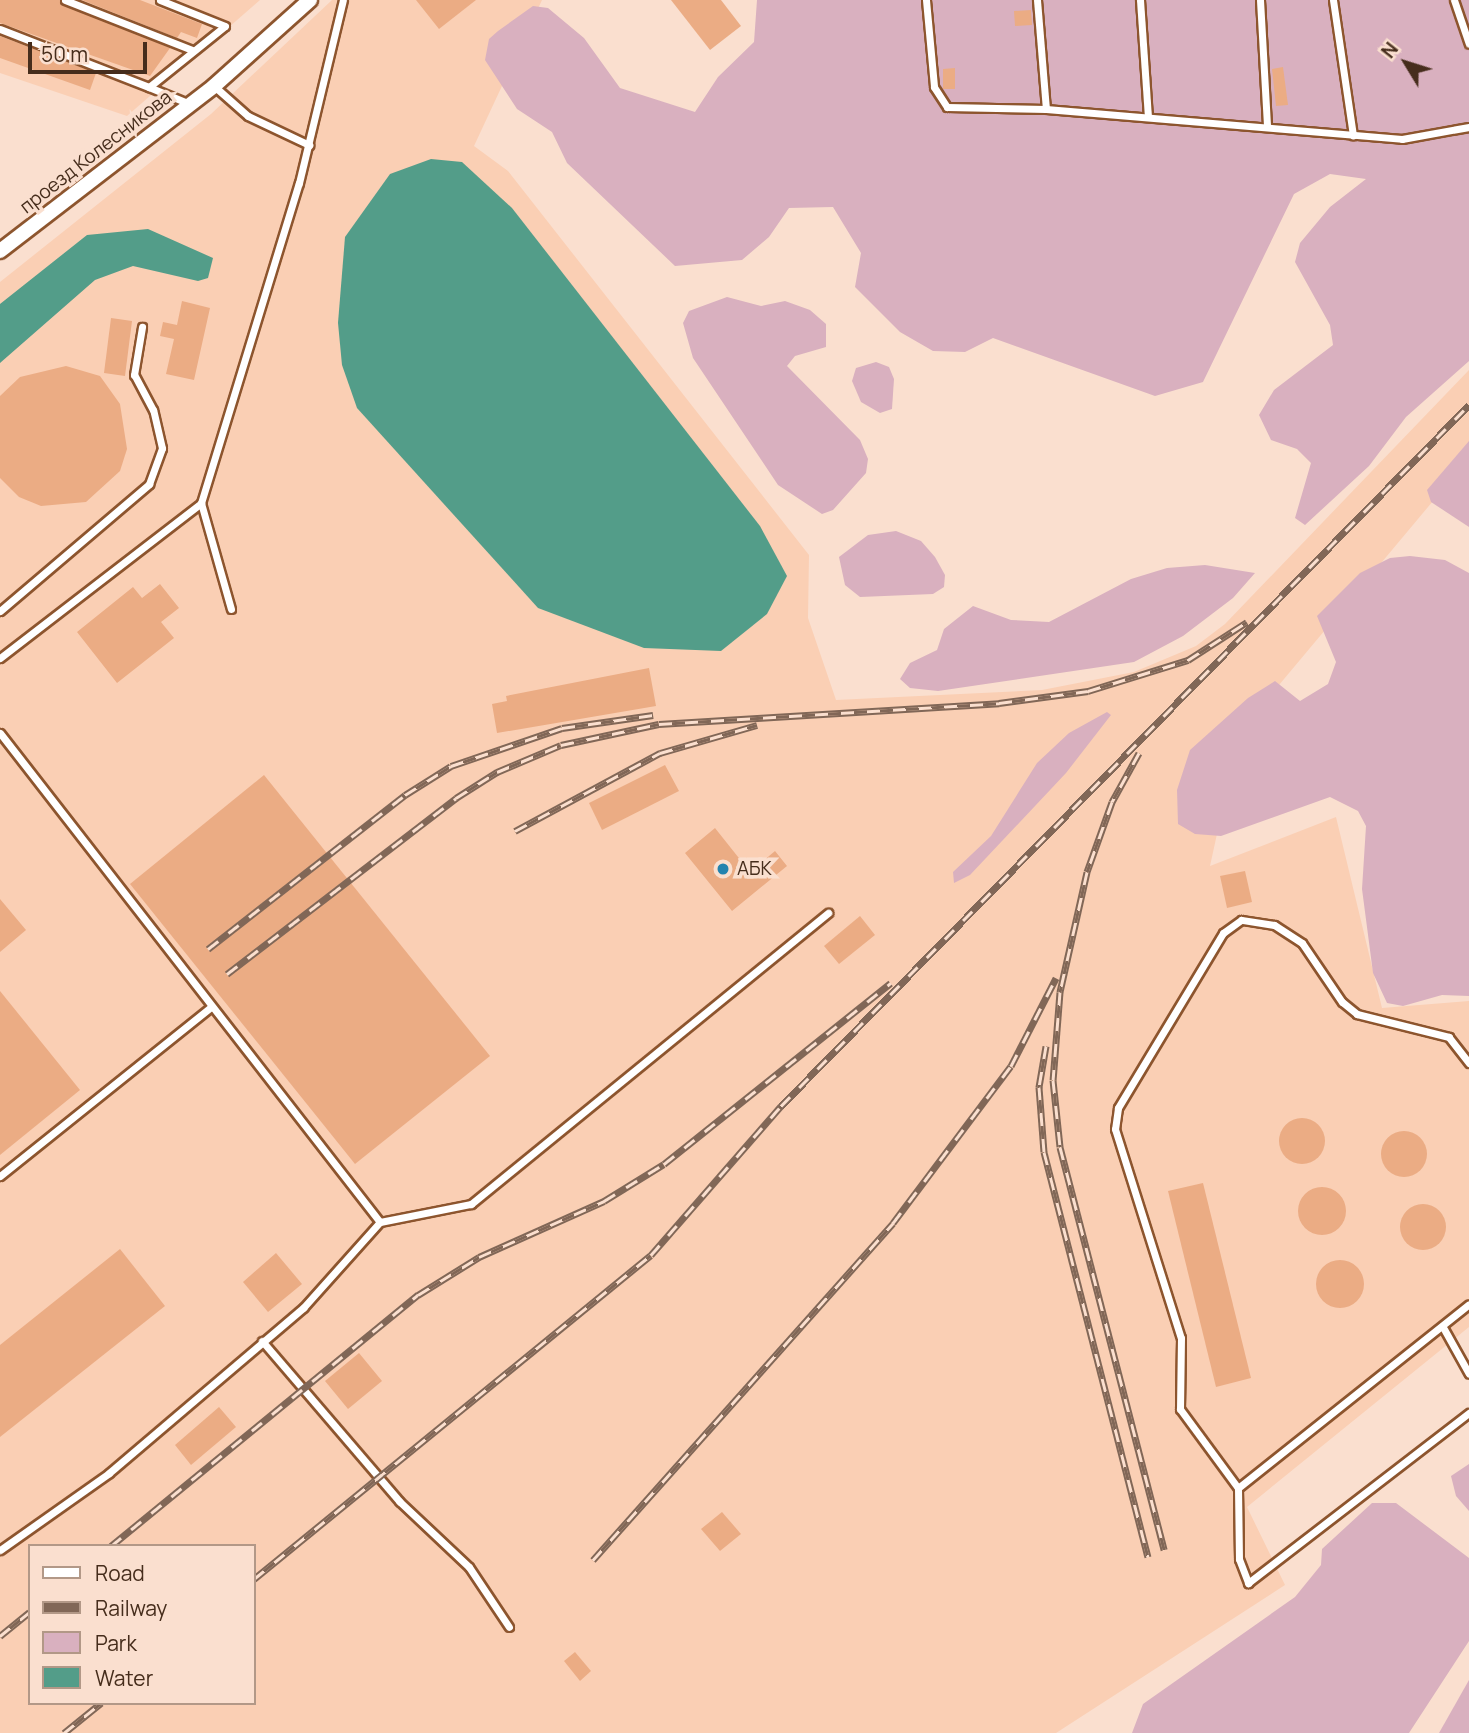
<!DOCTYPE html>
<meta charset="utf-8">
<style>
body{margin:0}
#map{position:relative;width:1469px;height:1733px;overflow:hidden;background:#fadfcf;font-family:Manrope,sans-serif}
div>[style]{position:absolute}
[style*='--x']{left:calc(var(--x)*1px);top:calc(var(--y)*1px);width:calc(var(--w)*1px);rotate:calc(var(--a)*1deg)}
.built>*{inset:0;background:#facfb4}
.green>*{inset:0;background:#d9b0bf}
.water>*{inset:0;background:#539d89}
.building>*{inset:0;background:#ebac84}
.round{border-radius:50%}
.roads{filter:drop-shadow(2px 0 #8d552e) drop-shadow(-2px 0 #8d552e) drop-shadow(0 2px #8d552e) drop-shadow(0 -2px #8d552e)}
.service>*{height:7px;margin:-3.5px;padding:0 3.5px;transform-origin:3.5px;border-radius:3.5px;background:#fff}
.minor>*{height:14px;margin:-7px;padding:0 7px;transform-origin:7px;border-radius:7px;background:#fff}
.rail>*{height:7px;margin-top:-3.5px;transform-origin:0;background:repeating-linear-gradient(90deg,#fadfcf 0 13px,#816757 0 26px);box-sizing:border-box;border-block:2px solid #816757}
.dots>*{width:19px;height:19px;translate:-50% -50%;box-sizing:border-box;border:4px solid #fadfcf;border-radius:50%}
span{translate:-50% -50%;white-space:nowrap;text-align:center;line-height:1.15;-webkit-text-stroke:7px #fadfcf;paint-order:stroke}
.street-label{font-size:19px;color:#462d1c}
.poi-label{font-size:19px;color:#462d1c}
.left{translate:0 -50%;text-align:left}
.legend{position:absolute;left:28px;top:1544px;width:228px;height:161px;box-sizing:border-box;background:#fadfcf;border:2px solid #b29887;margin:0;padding:9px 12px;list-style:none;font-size:21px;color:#462d1c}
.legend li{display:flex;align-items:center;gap:14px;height:35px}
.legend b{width:35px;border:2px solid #b29887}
.north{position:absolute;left:1371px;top:28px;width:70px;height:70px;-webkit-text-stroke:5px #fadfcf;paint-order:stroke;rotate:308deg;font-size:19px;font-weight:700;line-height:28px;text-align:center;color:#462d1c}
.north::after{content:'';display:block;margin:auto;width:24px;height:32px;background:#462d1c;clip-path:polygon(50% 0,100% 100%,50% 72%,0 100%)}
.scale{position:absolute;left:28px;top:42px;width:119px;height:32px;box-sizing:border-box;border:4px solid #462d1c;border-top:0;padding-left:9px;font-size:21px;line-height:24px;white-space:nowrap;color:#462d1c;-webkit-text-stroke:5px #fadfcf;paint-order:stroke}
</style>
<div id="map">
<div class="built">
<div style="clip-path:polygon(0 0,260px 0,127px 116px,0 73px)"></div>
<div style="clip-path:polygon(evenodd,332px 0,542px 0,474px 146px,508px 171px,809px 555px,808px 618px,836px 700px,1042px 690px,1134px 672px,1196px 646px,1225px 624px,1469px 370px,1469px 458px,1269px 697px,1222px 811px,1210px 866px,1336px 817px,1382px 1008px,1469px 1001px,1469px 1327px,1247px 1507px,1285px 1585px,1056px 1733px,0 1733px,0 282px,211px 114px,332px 0,30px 1546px,254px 1546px,254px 1703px,30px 1703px,30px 1546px)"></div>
</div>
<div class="green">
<div style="clip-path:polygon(757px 0,1469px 0,1469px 361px,1406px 417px,1369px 466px,1305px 525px,1295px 518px,1311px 463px,1297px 449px,1271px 440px,1259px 415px,1274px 390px,1333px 345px,1330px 325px,1295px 262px,1300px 243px,1330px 207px,1366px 179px,1330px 174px,1294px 194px,1203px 382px,1155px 396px,993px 338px,965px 352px,933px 351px,900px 332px,855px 287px,861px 253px,833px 207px,789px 208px,769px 237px,742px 260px,675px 266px,567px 163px,552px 132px,517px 109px,485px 60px,489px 39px,498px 31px,533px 6px,548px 8px,584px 38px,620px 88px,695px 112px,718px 77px,754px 42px)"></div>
<div style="clip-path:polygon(727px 297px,761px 306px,785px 301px,810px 310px,826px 324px,826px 347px,795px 356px,787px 366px,860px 440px,868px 459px,866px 473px,833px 510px,822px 514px,778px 485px,693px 358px,683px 323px,689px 311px)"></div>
<div style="clip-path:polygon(876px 362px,889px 367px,894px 379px,892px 409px,880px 413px,861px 402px,852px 381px,856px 368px)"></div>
<div style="clip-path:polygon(1469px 441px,1469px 527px,1431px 502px,1427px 490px)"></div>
<div style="clip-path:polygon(896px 531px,921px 541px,935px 557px,945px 575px,944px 587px,933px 594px,860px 597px,845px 585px,839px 557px,868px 535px)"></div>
<div style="clip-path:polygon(1410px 556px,1445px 560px,1469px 573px,1469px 996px,1442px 995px,1403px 1006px,1387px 1003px,1373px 973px,1362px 889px,1366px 826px,1358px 811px,1330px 797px,1221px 836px,1195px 834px,1178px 824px,1177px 790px,1190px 750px,1248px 698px,1275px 681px,1300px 701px,1328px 684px,1336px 662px,1317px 616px,1360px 573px,1390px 558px)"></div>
<div style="clip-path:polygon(1205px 565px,1255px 573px,1233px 598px,1183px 636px,1134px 662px,938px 691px,910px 688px,900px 679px,910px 663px,937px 650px,944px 629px,973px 606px,1011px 620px,1049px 622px,1131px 579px,1167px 568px)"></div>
<div style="clip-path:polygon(1107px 712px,1111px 715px,1066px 773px,970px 875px,954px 883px,953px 872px,991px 836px,1037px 763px,1069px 733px)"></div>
<div style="clip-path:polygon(1469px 1464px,1469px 1511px,1456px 1496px,1451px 1476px)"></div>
<div style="clip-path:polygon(1372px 1503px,1396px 1503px,1469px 1558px,1469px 1641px,1409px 1733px,1132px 1733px,1143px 1704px,1295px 1597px,1321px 1565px,1322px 1549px)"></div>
<div style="clip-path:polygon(1469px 1680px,1469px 1733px,1439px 1733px)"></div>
</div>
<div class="water">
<div style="clip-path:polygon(431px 159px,462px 162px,512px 208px,760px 526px,787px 576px,767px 614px,721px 651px,644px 648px,538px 608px,357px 408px,342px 365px,338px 323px,345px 237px,390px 174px)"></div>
<div style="clip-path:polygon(148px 229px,213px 258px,208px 278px,198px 281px,133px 266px,95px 280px,0 363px,0 304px,87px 235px)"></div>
</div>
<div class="building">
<div style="clip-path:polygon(0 0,59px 0,170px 48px,150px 76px,0 23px)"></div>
<div style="clip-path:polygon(82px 0,140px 0,202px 24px,197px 38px,181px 32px,177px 38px)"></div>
<div style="clip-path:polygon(416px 0,476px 0,439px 29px)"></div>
<div style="clip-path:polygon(671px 0,721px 0,741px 26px,710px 50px)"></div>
<div style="clip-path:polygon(1031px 10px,1032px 25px,1015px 26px,1014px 11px)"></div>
<div style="clip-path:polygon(0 36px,96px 73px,90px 90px,0 58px)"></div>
<div style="clip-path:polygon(1283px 67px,1288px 105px,1276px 106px,1272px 69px)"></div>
<div style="clip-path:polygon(955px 68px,955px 89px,943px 89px,943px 69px)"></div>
<div style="clip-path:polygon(182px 301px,210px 308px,194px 380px,166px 374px,174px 339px,160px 336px,163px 322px,177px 325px)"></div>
<div style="clip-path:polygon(111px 318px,132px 321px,125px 376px,104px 373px)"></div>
<div style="clip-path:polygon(66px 366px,100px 376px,120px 404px,127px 449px,120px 471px,86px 502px,41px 506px,19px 497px,0 478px,0 396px,20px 377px)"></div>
<div style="clip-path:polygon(160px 584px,179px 608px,161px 622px,174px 638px,117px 683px,77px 632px,133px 587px,142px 598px)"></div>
<div style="clip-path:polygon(649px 668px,656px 706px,497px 733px,492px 704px,507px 701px,506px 696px)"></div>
<div style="clip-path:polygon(665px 765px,679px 791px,602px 830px,589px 803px)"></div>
<div style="clip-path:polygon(264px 775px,490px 1056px,355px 1164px,130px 884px)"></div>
<div style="clip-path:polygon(715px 828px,750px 872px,775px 851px,787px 866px,732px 911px,685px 853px)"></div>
<div style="clip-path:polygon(1245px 871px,1252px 902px,1227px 908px,1220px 876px)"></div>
<div style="clip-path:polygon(0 899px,26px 930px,0 952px)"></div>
<div style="clip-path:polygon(860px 916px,875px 935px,839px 964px,824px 946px)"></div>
<div style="clip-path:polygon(0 991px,80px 1090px,0 1155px)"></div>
<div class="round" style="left:1279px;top:1118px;width:46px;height:46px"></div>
<div class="round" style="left:1381px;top:1131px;width:46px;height:46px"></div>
<div style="clip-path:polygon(1203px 1183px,1251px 1378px,1216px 1387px,1168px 1191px)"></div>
<div class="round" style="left:1298px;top:1187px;width:48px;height:48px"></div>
<div class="round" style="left:1400px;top:1204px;width:46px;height:46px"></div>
<div style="clip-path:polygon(120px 1249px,165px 1306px,0 1437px,0 1345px)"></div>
<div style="clip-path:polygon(276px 1253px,302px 1284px,268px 1312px,243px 1282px)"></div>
<div class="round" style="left:1316px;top:1260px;width:48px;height:48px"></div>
<div style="clip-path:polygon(359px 1353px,382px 1381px,348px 1409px,325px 1381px)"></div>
<div style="clip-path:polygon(219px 1407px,236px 1427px,191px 1465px,175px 1445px)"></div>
<div style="clip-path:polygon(722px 1512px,741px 1534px,720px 1551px,701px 1529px)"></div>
<div style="clip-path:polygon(575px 1652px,591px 1671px,580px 1681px,564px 1661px)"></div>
</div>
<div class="roads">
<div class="service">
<div style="--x:65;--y:0;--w:136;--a:21.5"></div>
<div style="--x:160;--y:0;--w:70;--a:21.8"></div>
<div style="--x:926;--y:0;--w:87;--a:84.7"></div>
<div style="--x:934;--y:87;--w:24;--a:57"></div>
<div style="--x:947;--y:107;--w:99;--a:1.2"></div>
<div style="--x:1046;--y:109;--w:357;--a:4.8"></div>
<div style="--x:1402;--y:139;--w:68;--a:-10.2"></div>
<div style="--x:1037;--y:0;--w:109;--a:85.3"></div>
<div style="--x:1140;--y:0;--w:116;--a:86.1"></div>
<div style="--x:1260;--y:0;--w:125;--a:86.8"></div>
<div style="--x:1333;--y:0;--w:137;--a:81.6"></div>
<div style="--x:1454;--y:0;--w:46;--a:71.2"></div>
<div style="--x:0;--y:29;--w:160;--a:21.3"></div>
<div style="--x:214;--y:86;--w:45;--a:41.4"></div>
<div style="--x:248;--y:116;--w:68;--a:25.4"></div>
<div style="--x:190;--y:104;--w:44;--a:-157.5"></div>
<div style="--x:149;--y:87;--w:97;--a:-38.8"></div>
<div style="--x:231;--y:609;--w:110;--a:-105.8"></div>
<div style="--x:201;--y:503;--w:335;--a:-73"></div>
<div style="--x:299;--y:183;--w:188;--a:-76.5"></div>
<div style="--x:0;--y:611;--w:196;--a:-40.4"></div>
<div style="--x:149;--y:484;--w:38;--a:-70"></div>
<div style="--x:162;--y:448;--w:39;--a:-103"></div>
<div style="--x:153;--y:410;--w:40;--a:-118"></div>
<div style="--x:134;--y:375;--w:49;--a:-80.5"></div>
<div style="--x:0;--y:658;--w:254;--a:-37.6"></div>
<div style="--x:0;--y:733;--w:619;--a:52.15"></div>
<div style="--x:1469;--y:1063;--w:33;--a:-128"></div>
<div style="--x:1449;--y:1037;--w:95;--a:-166"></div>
<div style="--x:1357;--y:1014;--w:19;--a:-141"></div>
<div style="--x:1342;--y:1002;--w:71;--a:-124.1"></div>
<div style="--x:1302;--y:943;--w:33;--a:-147"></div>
<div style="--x:1274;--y:925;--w:33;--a:-171"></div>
<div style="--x:1241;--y:920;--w:22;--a:144"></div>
<div style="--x:1223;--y:933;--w:204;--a:121"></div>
<div style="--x:1118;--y:1108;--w:21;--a:98"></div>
<div style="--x:1115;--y:1129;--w:219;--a:72.5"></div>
<div style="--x:1181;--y:1338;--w:71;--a:90.8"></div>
<div style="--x:1180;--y:1409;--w:98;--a:53.7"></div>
<div style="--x:1238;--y:1488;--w:71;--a:89.2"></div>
<div style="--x:1239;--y:1559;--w:26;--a:69"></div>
<div style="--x:1248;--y:1583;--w:279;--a:-37.6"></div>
<div style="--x:0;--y:1176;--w:269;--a:-38.7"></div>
<div style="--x:1444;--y:1329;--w:51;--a:60.9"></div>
<div style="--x:262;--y:1341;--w:211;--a:49.4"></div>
<div style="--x:399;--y:1501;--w:96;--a:43.3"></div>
<div style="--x:469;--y:1567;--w:72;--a:56.3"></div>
<div style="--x:1238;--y:1488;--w:295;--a:-38.5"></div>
<div style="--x:0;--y:1550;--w:133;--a:-35.2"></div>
<div style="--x:109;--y:1473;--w:255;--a:-40.4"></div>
<div style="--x:303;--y:1308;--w:115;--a:-48.2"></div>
<div style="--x:380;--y:1222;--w:93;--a:-11.2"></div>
<div style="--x:471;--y:1204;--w:461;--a:-39.2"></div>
</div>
<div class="minor">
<div style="--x:0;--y:251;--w:270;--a:-37.6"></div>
<div style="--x:214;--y:86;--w:129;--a:-41.9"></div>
</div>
</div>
<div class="rail">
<div style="--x:1139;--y:753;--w:56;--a:118.9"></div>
<div style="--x:1112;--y:802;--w:74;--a:109.7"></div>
<div style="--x:1087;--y:872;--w:123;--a:102.7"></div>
<div style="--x:1060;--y:992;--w:88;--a:94.5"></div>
<div style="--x:1053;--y:1080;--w:67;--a:84"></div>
<div style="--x:1060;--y:1147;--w:416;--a:75.5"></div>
<div style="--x:515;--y:831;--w:165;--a:-28.3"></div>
<div style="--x:660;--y:753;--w:101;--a:-16.1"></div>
<div style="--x:208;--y:949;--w:250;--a:-38"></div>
<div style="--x:405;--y:795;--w:54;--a:-32.2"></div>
<div style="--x:451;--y:766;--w:117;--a:-18.9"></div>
<div style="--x:562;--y:728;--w:92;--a:-8.1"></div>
<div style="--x:227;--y:974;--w:289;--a:-37.5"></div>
<div style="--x:456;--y:798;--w:49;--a:-32.4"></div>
<div style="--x:497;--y:772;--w:69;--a:-22.9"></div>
<div style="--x:561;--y:745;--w:100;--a:-12.1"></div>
<div style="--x:659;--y:724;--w:341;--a:-3.5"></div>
<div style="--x:999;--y:703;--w:90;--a:-7.7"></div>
<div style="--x:1088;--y:691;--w:105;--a:-17.2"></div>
<div style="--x:1188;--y:660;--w:70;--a:-32.8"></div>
<div style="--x:1046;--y:1046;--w:42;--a:99.7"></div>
<div style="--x:1039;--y:1087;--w:65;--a:85.6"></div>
<div style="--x:1044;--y:1152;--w:418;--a:75.6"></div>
<div style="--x:111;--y:1546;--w:397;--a:-39.3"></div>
<div style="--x:418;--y:1295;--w:72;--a:-31.9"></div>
<div style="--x:479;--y:1257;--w:137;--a:-24.1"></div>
<div style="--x:604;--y:1201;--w:70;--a:-31.7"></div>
<div style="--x:664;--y:1164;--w:290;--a:-38.6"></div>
<div style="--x:593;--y:1560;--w:451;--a:-48.3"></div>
<div style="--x:893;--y:1223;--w:196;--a:-53.1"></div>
<div style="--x:1011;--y:1066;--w:99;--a:-62.9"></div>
<div style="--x:254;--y:1579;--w:512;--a:-39.22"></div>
<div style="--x:651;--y:1255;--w:198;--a:-48.9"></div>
<div style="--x:781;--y:1106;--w:982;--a:-45.54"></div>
<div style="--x:0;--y:1636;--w:38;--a:-39"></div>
<div style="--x:64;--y:1733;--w:48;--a:-39"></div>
</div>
<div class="dots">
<div style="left:723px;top:869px;background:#2383af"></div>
</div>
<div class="street-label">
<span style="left:96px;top:152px;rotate:-38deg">проезд Колесникова</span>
</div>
<div class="poi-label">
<span class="left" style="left:737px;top:869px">АБК</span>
</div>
<ul class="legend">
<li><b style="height:9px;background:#fff"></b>Road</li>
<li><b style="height:9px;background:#816757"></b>Railway</li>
<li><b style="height:19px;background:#d9b0bf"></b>Park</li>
<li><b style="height:19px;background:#539d89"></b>Water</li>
</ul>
<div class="north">N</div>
<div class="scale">50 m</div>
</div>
